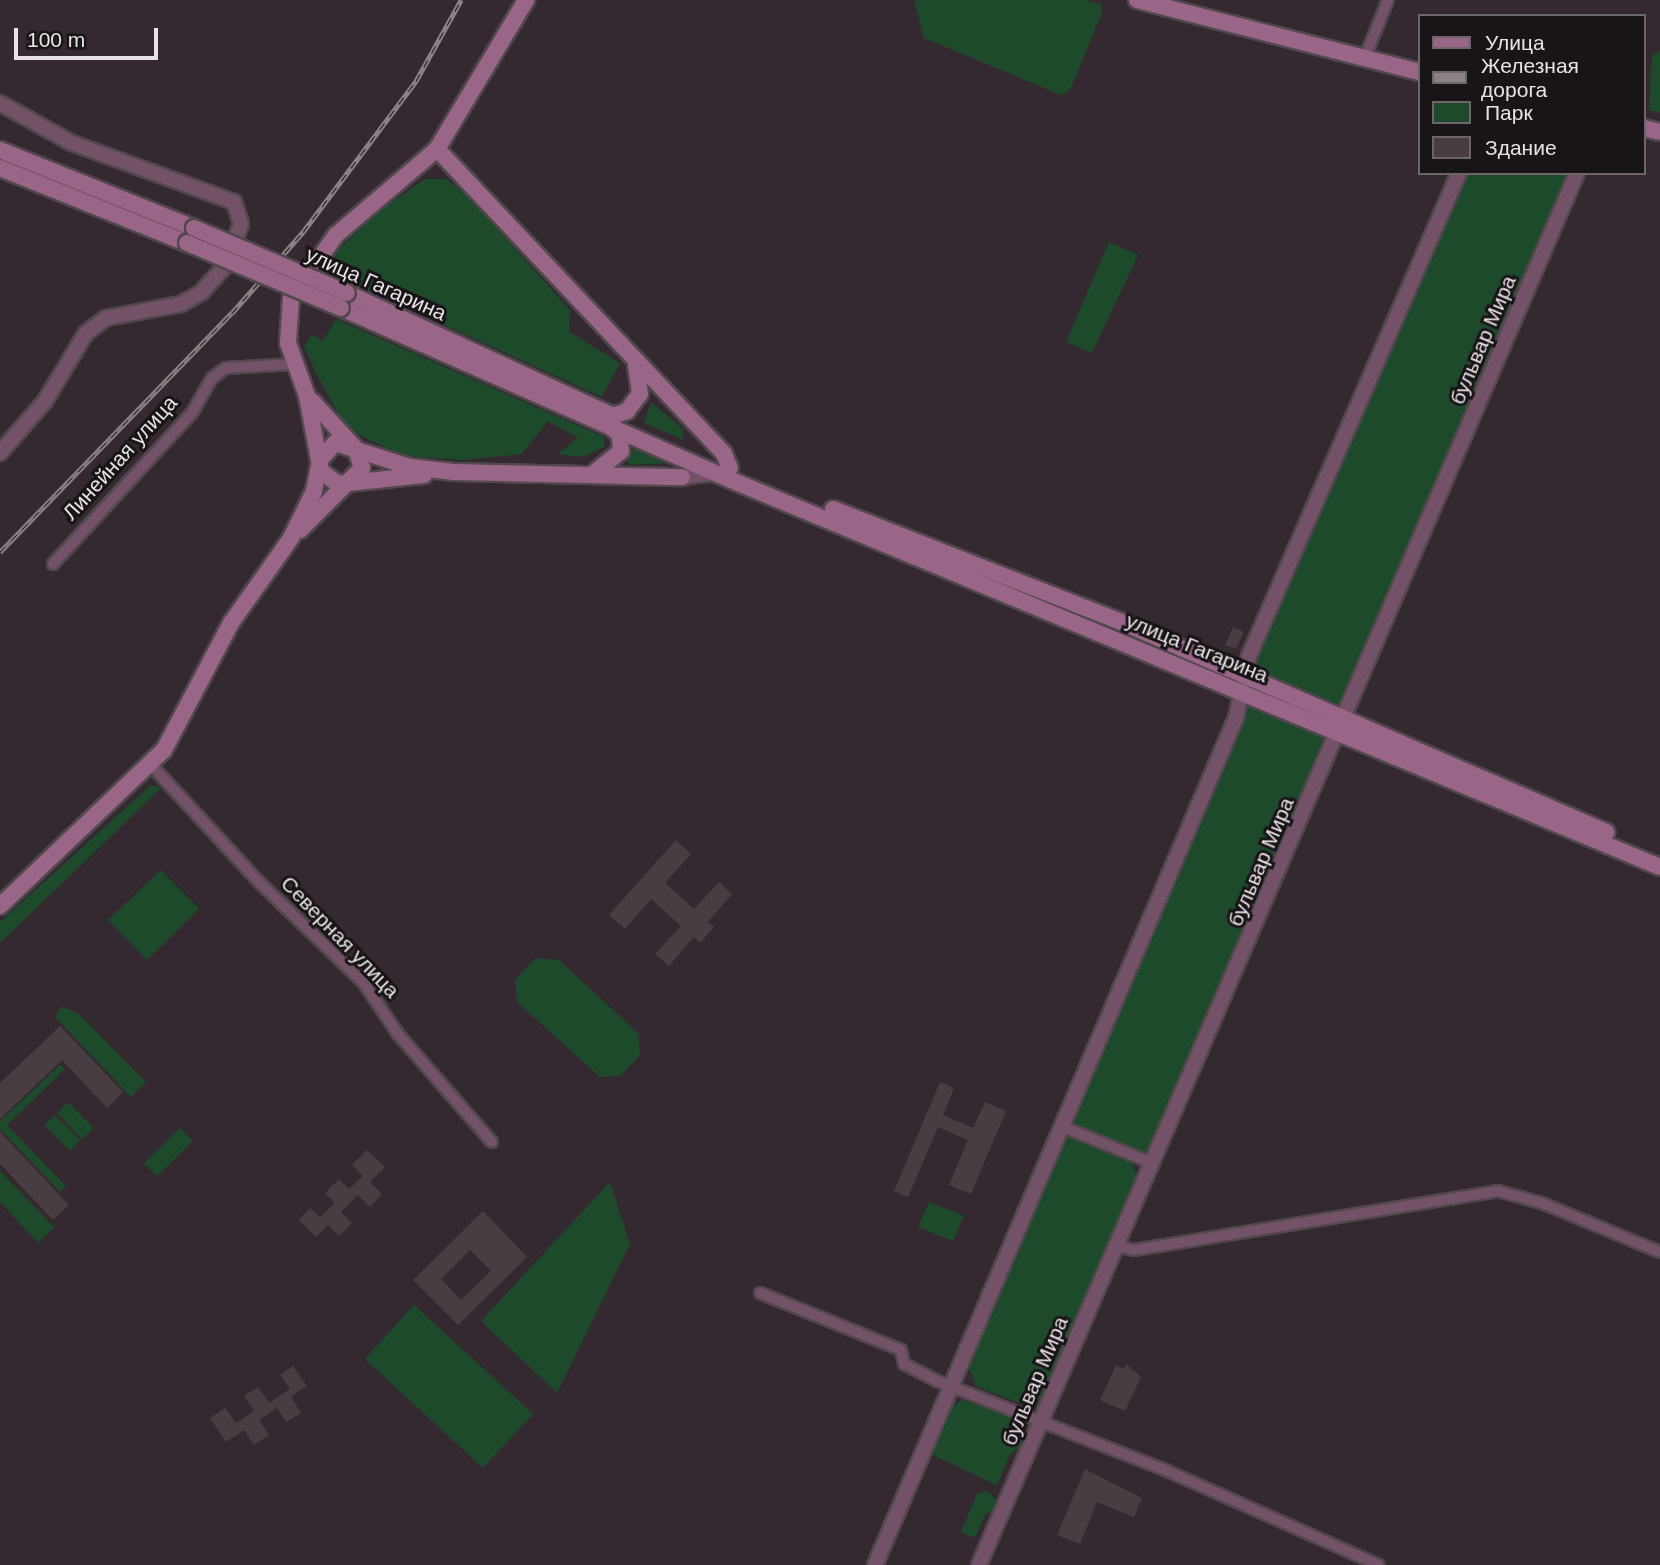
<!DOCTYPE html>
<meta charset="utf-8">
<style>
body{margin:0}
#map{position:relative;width:1660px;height:1565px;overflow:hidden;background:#342930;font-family:Helvetica,sans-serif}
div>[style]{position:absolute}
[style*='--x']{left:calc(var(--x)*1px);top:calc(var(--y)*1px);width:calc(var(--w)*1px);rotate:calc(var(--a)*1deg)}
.green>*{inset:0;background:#1e4a2c}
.building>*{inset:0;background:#493d44}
.roads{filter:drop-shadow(2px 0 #51474d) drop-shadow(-2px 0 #51474d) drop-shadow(0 2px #51474d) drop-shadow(0 -2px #51474d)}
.minor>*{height:10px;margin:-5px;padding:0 5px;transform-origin:5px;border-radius:5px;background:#735267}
.tertiary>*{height:14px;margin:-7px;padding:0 7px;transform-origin:7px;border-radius:7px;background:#735267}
.secondary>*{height:16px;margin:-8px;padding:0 8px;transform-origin:8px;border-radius:8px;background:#9a6687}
.rail>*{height:5px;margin-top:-2.5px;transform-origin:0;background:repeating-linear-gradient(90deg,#191417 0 8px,#8a8186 0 16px);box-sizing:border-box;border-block:2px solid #8a8186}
.bridges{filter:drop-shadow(2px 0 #51474d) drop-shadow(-2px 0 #51474d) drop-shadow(0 2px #51474d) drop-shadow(0 -2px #51474d)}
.secondary-bridge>*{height:16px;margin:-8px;padding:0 8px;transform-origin:8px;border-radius:8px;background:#9a6687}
span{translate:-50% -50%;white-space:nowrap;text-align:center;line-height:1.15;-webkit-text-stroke:6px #191417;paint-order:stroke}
.street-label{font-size:21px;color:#e9e2e6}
.legend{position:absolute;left:1418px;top:14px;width:228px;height:161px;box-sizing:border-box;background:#191417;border:2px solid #6c666a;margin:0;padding:9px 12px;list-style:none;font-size:21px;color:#e9e2e6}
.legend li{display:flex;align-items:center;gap:14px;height:35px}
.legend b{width:35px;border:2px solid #6c666a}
.scale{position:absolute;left:14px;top:28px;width:144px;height:32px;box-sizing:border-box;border:4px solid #e9e2e6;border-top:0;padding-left:9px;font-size:21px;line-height:24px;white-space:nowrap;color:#e9e2e6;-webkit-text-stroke:5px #191417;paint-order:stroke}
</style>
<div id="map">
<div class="green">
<div style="clip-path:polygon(914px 0,1085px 0,1101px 4px,1102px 13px,1070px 90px,1061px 95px,924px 38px)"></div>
<div style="clip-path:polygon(1660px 50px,1660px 113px,1649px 110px,1652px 56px)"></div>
<div style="clip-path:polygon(1459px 173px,1577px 173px,1149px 1162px,1061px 1126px,1236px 718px,1242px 681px)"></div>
<div style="clip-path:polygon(425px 179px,446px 179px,467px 195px,570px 310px,569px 332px,620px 363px,602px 397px,352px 283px,353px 267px,335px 262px,322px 266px,376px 213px)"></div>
<div style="clip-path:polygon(1109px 242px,1138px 255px,1092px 353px,1066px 342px)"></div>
<div style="clip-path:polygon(336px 319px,604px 437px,604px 447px,583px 457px,557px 454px,578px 438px,548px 421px,522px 454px,462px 460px,403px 456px,346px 428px,316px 373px,304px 346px,312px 335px,323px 341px)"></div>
<div style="clip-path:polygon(651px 402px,683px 429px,683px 440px,644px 423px)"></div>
<div style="clip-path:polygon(634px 446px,672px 460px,673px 463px,630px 465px,625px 458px)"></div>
<div style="clip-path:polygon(151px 785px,161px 788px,0 943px,0 922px)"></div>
<div style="clip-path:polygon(161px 870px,199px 909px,147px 960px,108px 920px)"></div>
<div style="clip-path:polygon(536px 958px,559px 960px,639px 1034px,640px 1055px,620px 1076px,600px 1077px,517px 1002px,515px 980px)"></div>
<div style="clip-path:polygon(62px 1006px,79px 1014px,146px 1082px,131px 1097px,55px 1017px)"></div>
<div style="clip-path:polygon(60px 1065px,65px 1069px,7px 1125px,66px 1186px,60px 1192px,0 1129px,0 1121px)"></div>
<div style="clip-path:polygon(68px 1102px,94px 1128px,82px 1139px,57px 1113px)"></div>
<div style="clip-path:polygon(55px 1115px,80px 1140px,70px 1151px,44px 1125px)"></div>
<div style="clip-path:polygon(180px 1128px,193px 1141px,157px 1176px,144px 1163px)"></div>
<div style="clip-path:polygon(1068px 1135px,1130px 1159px,1137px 1176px,1042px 1398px,1027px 1406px,976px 1386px,968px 1366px)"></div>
<div style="clip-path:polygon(0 1171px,54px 1227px,38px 1243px,0 1202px)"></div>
<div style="clip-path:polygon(610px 1182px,630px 1244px,557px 1393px,481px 1321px)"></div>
<div style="clip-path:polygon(929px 1202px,964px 1216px,953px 1241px,918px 1227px)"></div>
<div style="clip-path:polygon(414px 1305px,533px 1414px,483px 1468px,365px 1359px)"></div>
<div style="clip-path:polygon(962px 1400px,1016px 1417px,1025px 1428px,1022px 1446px,1010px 1454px,997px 1485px,930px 1454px,946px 1411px)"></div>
<div style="clip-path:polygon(987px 1491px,998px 1501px,994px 1511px,985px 1514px,975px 1538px,961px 1532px,977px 1494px)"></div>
</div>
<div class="building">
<div style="clip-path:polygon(1233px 627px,1244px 632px,1236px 649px,1225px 645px)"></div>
<div style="clip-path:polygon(676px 840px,691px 854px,665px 883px,694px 909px,719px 882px,732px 894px,708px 922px,714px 927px,700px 943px,694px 937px,669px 966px,655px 954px,681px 926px,651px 899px,625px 929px,609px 915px)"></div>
<div style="clip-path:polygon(60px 1026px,123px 1092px,107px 1108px,62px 1060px,0 1119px,0 1083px)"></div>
<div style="clip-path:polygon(940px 1082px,954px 1088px,943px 1115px,973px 1128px,985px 1102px,1006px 1111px,971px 1194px,949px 1185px,968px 1140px,938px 1127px,908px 1197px,894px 1191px)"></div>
<div style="clip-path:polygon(0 1132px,69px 1205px,53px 1220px,0 1164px)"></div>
<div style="clip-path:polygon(367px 1150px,385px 1167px,370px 1182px,382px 1194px,370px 1207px,358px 1195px,341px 1212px,352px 1223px,339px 1236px,328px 1225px,316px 1237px,299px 1220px,310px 1208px,320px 1217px,335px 1203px,325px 1193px,339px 1179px,349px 1189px,363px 1176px,352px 1165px)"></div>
<div style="clip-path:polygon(evenodd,483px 1211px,527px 1257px,458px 1325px,413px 1280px,483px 1211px,470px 1250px,491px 1271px,461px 1300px,441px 1279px,470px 1250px)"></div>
<div style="clip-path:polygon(1126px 1364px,1141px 1377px,1125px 1411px,1100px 1400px,1116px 1365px,1124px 1369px)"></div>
<div style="clip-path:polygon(293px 1366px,307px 1386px,291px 1397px,301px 1413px,286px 1422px,277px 1408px,259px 1420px,269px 1435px,254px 1445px,244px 1430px,226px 1442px,210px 1418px,225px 1408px,236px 1423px,254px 1411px,244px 1396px,258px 1387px,269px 1403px,290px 1389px,280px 1375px)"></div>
<div style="clip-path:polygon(1085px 1469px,1142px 1498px,1134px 1517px,1097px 1502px,1080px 1544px,1057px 1535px)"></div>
</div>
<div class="roads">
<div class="minor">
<div style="--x:1365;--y:57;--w:61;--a:-68"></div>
<div style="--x:53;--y:564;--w:205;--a:-47.4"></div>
<div style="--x:192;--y:413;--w:40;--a:-60.3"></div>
<div style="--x:212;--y:378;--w:17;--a:-36"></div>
<div style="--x:226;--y:368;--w:68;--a:-3.4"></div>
<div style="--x:152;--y:766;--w:158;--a:47.3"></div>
<div style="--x:259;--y:882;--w:144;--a:43.9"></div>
<div style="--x:363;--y:982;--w:63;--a:56.1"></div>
<div style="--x:398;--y:1034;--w:143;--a:49"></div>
<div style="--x:1061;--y:1126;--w:95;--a:22.2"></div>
<div style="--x:1115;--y:1246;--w:19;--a:12"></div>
<div style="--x:1134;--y:1250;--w:369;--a:-9.2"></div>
<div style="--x:1498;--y:1191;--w:46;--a:15.3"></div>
<div style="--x:1542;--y:1203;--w:128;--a:22.6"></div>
<div style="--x:760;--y:1293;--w:152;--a:22"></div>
<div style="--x:901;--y:1350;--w:14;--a:78"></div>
<div style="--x:904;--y:1364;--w:37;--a:27"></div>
<div style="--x:937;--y:1381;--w:243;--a:21.3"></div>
<div style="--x:1163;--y:1469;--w:236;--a:24"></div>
</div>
<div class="tertiary">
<div style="--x:0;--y:103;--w:82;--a:29.1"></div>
<div style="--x:72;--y:143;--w:172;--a:20"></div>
<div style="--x:234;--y:202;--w:23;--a:72"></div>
<div style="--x:241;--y:224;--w:44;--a:110.1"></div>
<div style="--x:226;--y:265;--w:36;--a:132"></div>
<div style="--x:202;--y:292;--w:24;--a:150"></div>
<div style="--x:181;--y:304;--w:76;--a:169.4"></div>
<div style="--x:106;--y:318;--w:25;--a:143"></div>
<div style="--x:86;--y:333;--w:79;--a:121.1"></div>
<div style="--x:45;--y:401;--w:69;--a:130.9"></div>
<div style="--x:682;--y:477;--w:34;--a:-7"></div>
<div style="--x:875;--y:1565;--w:921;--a:-66.92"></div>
<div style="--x:1236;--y:718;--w:63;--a:-78.2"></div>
<div style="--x:1249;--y:656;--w:527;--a:-66.5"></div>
<div style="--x:979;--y:1565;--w:1515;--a:-66.75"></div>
</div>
<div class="secondary">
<div style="--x:1137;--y:0;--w:292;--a:14.3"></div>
<div style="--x:1644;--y:128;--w:16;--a:14"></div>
<div style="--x:437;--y:149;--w:419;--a:46.7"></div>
<div style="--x:724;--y:454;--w:15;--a:67"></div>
<div style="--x:0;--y:150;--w:209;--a:21.9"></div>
<div style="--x:0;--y:168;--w:201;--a:21.9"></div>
<div style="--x:347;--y:293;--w:295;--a:24.8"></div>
<div style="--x:341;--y:308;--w:426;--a:23.8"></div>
<div style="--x:731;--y:480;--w:1006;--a:22.62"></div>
<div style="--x:612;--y:416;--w:16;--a:-18"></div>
<div style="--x:627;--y:411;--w:21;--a:-53"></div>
<div style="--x:640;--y:394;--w:29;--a:-98"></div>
<div style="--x:594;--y:473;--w:35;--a:-39"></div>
<div style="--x:621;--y:451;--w:16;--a:-94"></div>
<div style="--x:620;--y:435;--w:12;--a:-138"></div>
<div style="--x:424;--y:475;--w:86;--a:174"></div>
<div style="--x:338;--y:484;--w:21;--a:-143"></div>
<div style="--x:321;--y:471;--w:76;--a:-100.6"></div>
<div style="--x:307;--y:396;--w:56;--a:-109.7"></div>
<div style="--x:288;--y:343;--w:45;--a:-86.2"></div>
<div style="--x:291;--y:298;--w:77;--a:-54.5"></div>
<div style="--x:336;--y:235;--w:133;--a:-40.4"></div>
<div style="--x:437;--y:149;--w:174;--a:-59.1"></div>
<div style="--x:833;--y:509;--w:309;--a:21.4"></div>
<div style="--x:1121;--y:622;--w:529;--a:23.41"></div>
<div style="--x:300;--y:530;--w:88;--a:-45"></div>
<div style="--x:362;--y:468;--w:20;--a:-108"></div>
<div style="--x:356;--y:449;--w:65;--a:-132.5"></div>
<div style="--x:0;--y:906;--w:226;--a:-43.6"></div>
<div style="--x:164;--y:750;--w:144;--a:-62.2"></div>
<div style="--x:231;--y:623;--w:104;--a:-54.8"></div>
<div style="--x:291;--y:538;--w:52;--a:-63.9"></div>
<div style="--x:314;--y:491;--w:32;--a:-79"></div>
<div style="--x:320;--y:460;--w:23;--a:-49"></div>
<div style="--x:335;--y:443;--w:79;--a:17.7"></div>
<div style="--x:410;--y:467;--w:44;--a:6.5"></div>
<div style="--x:454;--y:472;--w:228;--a:1.3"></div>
</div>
</div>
<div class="rail">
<div style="--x:0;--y:552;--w:333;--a:-45.9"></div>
<div style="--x:232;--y:313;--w:108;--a:-48.8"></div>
<div style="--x:303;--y:232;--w:189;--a:-53.2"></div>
<div style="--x:416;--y:81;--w:93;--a:-60.9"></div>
</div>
<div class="bridges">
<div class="secondary-bridge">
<div style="--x:194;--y:228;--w:166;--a:23"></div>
<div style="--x:187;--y:243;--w:167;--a:22.9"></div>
</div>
</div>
<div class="street-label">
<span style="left:376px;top:284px;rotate:24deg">улица Гагарина</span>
<span style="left:1483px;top:340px;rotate:-67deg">бульвар Мира</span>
<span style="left:120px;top:458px;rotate:-48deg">Линейная улица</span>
<span style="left:1197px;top:648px;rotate:22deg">улица Гагарина</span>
<span style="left:1261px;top:862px;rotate:-67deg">бульвар Мира</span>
<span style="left:340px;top:937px;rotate:46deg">Северная улица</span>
<span style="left:1035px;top:1381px;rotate:-67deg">бульвар Мира</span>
</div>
<ul class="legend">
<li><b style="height:9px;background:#9a6687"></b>Улица</li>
<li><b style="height:9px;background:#8a8186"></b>Железная дорога</li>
<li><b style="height:19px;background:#1e4a2c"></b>Парк</li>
<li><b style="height:19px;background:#493d44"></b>Здание</li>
</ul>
<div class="scale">100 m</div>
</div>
